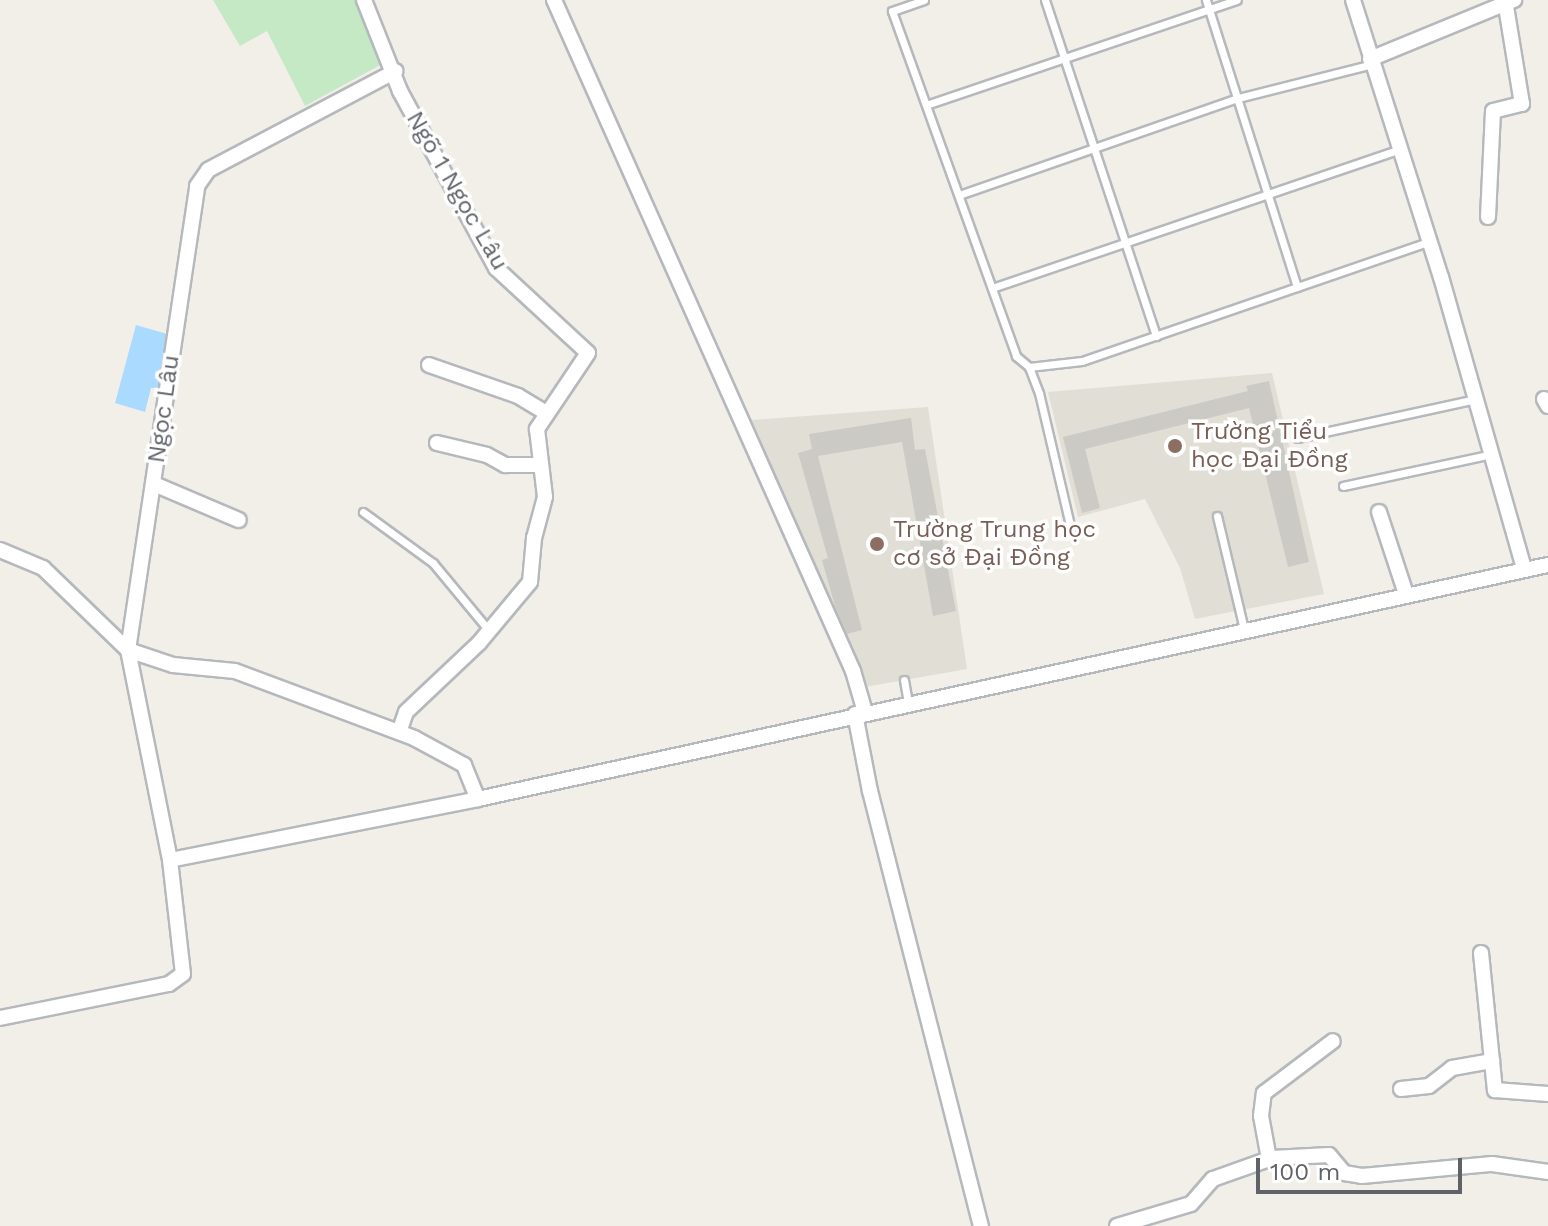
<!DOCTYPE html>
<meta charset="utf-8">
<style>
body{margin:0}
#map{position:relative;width:1548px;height:1226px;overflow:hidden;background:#f1efe8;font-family:"Work Sans",sans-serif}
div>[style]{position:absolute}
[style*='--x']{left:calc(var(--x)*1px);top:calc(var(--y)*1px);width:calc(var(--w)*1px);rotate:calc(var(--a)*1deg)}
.education>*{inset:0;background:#e1ded6}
.green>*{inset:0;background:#c5e8c5}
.water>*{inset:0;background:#aadaff}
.building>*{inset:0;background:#cccac5}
.roads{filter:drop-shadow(2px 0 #b5b8bc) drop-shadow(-2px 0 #b5b8bc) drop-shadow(0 2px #b5b8bc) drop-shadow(0 -2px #b5b8bc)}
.lane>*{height:7px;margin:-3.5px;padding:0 3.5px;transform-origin:3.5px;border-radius:3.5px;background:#fff}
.street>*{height:14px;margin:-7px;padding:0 7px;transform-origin:7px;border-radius:7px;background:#fff}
.dots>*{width:22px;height:22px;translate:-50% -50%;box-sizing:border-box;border:4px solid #fff;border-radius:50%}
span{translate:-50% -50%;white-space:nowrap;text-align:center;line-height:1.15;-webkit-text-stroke:7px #fff;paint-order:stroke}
.street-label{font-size:24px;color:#5f6368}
.education-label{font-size:24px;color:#785e54}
.left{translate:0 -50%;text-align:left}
.scale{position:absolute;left:1256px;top:1158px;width:206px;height:36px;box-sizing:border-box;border:4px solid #5f6368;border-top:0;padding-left:10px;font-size:24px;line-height:28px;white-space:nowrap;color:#5f6368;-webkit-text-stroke:6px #fff;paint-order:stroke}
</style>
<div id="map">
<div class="education">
<div style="clip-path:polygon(1272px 373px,1324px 594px,1195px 619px,1180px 568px,1145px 499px,1078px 517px,1048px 392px)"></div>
<div style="clip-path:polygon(928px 407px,967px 669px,865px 687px,752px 420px)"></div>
</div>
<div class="green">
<div style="clip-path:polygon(213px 0,355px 0,384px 63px,305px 106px,267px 31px,240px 46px)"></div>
</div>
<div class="water">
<div style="clip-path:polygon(136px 325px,167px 334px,159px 388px,151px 388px,145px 412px,115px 403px)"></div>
</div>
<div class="building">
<div style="clip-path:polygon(1269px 381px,1309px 562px,1288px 567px,1249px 408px,1085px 449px,1100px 508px,1082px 513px,1063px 437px,1248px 391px,1246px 386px)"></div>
<div style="clip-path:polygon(911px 418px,915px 450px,925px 449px,956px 611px,933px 616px,902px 442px,818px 456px,862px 630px,847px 634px,835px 606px,822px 560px,828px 558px,798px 453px,812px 449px,809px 434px)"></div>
</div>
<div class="roads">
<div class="lane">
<div style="--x:924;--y:0;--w:34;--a:161"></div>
<div style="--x:892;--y:11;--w:367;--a:70.2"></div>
<div style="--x:1016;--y:356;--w:17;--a:40"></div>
<div style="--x:1029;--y:367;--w:28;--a:69"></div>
<div style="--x:1039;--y:393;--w:140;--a:76.8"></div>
<div style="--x:1045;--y:0;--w:354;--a:71.7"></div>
<div style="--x:1206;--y:0;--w:301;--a:72.4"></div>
<div style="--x:926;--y:105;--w:328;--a:-18.7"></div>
<div style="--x:959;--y:195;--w:295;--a:-19.2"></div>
<div style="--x:1238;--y:98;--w:138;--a:-14.2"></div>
<div style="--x:992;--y:288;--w:431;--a:-18.8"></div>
<div style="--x:1029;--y:367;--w:53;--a:-6.5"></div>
<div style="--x:1082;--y:361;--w:368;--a:-19"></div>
<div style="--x:1297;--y:438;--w:183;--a:-12.3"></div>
<div style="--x:1343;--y:486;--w:152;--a:-12.1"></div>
<div style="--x:363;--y:512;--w:87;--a:36.1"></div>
<div style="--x:433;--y:563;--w:85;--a:50.3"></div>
<div style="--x:1217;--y:516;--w:116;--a:76.6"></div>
<div style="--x:904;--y:680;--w:23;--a:80"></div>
</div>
<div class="street">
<div style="--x:364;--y:0;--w:98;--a:68.4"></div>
<div style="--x:400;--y:91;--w:201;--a:61.5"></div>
<div style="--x:496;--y:268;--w:125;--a:42.7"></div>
<div style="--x:588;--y:353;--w:92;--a:123.9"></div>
<div style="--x:537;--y:429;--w:68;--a:83.3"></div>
<div style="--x:545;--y:497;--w:42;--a:105"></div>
<div style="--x:534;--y:538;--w:44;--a:95.2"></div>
<div style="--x:530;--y:582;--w:80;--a:129.9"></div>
<div style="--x:479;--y:643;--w:100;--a:136.6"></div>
<div style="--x:406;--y:712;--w:21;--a:109"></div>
<div style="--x:554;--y:0;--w:735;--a:65.98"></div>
<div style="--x:853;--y:671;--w:43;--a:73.7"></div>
<div style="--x:1353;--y:0;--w:291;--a:72.4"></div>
<div style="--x:1441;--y:277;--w:303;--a:74.1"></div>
<div style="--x:1370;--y:59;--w:156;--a:-22.3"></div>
<div style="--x:1488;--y:217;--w:106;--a:-87.3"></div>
<div style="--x:1493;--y:111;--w:30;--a:-14"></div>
<div style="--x:1522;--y:104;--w:105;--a:-99.3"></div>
<div style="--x:429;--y:365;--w:94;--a:19.2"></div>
<div style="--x:518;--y:396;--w:33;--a:31"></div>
<div style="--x:1544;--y:399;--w:8;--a:60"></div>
<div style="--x:437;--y:443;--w:51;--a:13.5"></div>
<div style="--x:487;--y:455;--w:21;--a:29"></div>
<div style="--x:505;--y:465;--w:36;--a:0"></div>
<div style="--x:154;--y:484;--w:92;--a:23"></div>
<div style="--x:1379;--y:512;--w:86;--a:71.8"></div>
<div style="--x:0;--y:550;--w:47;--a:22.7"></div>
<div style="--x:43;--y:568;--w:118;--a:44"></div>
<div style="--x:128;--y:650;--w:47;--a:18.4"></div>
<div style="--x:173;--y:665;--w:62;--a:5.5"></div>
<div style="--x:235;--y:671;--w:191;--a:20.5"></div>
<div style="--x:414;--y:738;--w:57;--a:28.4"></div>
<div style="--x:464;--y:765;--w:37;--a:68"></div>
<div style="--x:855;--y:714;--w:78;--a:79"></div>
<div style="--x:870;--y:791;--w:449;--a:75.7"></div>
<div style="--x:170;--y:860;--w:314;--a:-11.2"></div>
<div style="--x:478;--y:799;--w:1095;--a:-12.34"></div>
<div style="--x:1481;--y:953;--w:138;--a:84.2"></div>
<div style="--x:1495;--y:1090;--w:53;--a:4.3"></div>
<div style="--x:0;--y:1018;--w:172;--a:-11.4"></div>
<div style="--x:169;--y:984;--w:17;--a:-36"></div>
<div style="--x:183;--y:974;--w:115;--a:-96.5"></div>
<div style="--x:170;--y:860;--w:214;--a:-101.3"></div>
<div style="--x:128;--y:650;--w:469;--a:-81.5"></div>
<div style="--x:197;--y:186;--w:19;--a:-55"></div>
<div style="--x:208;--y:170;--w:212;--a:-27.8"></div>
<div style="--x:1401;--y:1089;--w:28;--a:-6"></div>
<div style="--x:1429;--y:1086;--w:29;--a:-38"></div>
<div style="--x:1452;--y:1068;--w:41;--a:-9.9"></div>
<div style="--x:1269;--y:1159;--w:44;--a:-100.5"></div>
<div style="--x:1261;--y:1116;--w:23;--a:-83"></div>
<div style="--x:1264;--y:1093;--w:86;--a:-37"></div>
<div style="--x:1117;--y:1226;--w:77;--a:-16.6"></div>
<div style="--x:1191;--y:1204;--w:33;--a:-49"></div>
<div style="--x:1213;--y:1179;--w:63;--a:-19.6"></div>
<div style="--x:1272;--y:1158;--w:57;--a:-3"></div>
<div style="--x:1329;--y:1155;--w:23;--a:50"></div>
<div style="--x:1344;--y:1173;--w:18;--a:9"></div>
<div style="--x:1362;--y:1176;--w:131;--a:-5.3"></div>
<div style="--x:1492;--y:1164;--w:57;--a:8.1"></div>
</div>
</div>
<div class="dots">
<div style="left:1175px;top:446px;background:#8d6e63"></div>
<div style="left:877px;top:544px;background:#8d6e63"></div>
</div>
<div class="street-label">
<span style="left:457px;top:191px;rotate:60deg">Ngõ 1 Ngọc Lâu</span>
<span style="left:164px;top:409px;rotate:-82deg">Ngọc Lâu</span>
</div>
<div class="education-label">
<span class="left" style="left:1191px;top:446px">Trường Tiểu<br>học Đại Đồng</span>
<span class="left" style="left:893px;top:544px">Trường Trung học<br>cơ sở Đại Đồng</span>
</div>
<div class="scale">100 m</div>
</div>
